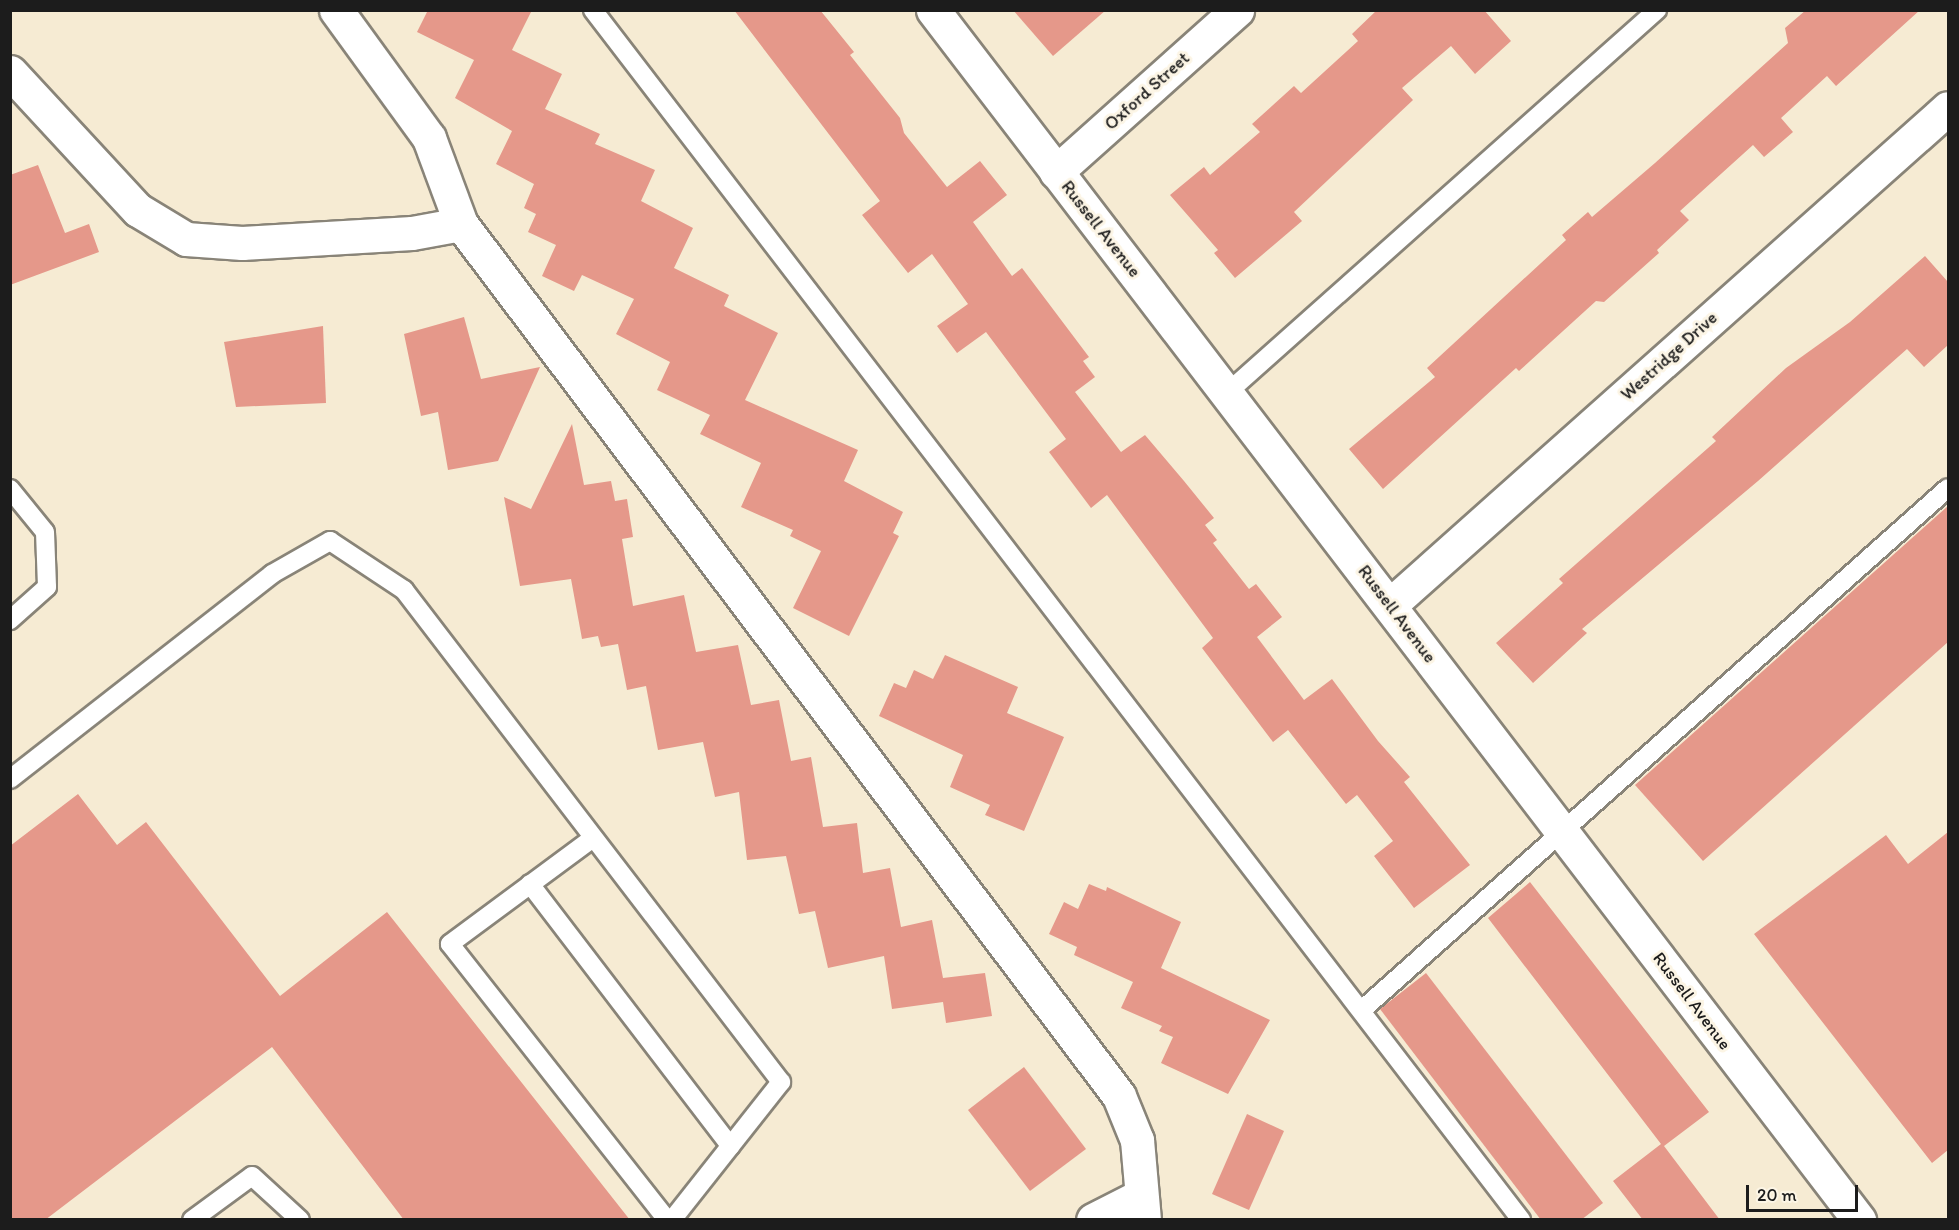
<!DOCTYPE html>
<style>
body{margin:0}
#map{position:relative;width:1959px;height:1230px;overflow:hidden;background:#f6ebd3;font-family:Itim,sans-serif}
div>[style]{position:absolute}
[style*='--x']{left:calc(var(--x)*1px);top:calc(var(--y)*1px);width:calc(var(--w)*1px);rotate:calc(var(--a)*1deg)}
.building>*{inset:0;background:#e5988a}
.roads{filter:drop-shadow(2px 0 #898478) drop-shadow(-2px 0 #898478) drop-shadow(0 2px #898478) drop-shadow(0 -2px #898478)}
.lane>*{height:18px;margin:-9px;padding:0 9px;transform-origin:9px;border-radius:9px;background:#fff}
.street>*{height:33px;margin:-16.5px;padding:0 16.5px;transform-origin:16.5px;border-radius:16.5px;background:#fff}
span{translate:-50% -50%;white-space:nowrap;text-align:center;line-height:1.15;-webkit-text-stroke:6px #fcf5e5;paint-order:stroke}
.street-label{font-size:18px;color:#1c1c1c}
.frame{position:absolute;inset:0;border:12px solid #1c1c1c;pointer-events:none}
.scale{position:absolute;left:1746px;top:1185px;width:112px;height:27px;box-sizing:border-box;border:3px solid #1c1c1c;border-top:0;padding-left:8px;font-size:18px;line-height:21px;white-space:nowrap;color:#1c1c1c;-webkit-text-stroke:4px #fcf5e5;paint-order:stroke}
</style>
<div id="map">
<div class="building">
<div style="clip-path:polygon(428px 10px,532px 10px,512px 50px,562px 74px,545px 109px,600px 134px,595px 144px,655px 170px,641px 201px,693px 228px,674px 268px,729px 295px,724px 306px,778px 333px,745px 400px,858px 450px,844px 481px,903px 512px,893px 533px,899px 536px,849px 636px,793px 608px,821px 551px,790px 536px,793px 530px,741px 507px,761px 463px,700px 434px,710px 415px,657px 390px,670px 362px,616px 334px,634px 299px,582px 275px,574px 291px,542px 276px,556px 245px,528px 232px,536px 214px,524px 208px,534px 184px,496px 164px,512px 131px,455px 98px,474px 60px,417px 32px)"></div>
<div style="clip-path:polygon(734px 10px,820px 10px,854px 52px,850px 55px,900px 118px,904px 133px,947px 187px,980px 161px,1007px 195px,973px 222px,1012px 276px,1022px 268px,1089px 357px,1083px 361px,1095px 377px,1075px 392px,1121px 452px,1145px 435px,1184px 481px,1214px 518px,1205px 525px,1217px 540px,1213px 543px,1249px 589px,1256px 584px,1282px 617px,1257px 637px,1304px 700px,1332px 679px,1378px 741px,1410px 777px,1404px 782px,1470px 865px,1414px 908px,1374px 856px,1393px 841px,1357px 795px,1346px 804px,1288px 730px,1273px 742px,1202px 648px,1213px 638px,1107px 495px,1091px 508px,1049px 452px,1066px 439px,986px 332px,957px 353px,937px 326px,968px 304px,932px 254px,908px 273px,862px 215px,880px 201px)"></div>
<div style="clip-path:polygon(1013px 10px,1106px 10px,1053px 56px)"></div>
<div style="clip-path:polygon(1377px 10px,1484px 10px,1511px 41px,1475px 74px,1451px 46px,1402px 88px,1413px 100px,1294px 212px,1302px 221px,1235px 278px,1214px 253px,1218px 250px,1170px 195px,1204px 167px,1210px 175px,1260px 132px,1252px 124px,1294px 86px,1301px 93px,1358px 41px,1352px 34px)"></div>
<div style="clip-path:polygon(1806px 10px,1920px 10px,1836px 86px,1827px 76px,1781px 118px,1793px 132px,1764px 157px,1753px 145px,1680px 211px,1689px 220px,1657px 250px,1659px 253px,1604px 302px,1596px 301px,1519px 371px,1516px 368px,1383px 489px,1349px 449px,1435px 377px,1427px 368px,1566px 240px,1562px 235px,1588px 212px,1592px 217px,1655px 163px,1788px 43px,1785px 28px)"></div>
<div style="clip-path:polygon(38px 165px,65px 233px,89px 224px,99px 252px,10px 285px,10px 175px)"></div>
<div style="clip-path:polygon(1925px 256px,1948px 282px,1948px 345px,1924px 367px,1907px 349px,1758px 481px,1582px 629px,1587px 633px,1533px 683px,1496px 643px,1563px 583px,1559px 579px,1716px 441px,1712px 437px,1786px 368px,1850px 322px)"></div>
<div style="clip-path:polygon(464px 317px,481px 379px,540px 367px,498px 461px,448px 470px,438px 412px,421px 416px,404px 334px)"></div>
<div style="clip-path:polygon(323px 326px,326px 403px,236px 407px,224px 342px)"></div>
<div style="clip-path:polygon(572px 424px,584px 485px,611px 481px,615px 501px,627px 499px,633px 537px,622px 539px,633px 606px,684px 595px,696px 652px,738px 645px,751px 705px,779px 700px,791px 761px,811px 757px,823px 827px,857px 823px,863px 873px,890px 868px,901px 927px,932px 920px,943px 978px,985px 973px,992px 1016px,946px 1023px,943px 1002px,892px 1009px,884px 956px,828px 968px,815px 911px,799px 914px,786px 856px,747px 860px,739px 792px,715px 797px,703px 742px,658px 750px,646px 686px,627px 690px,618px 644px,601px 647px,598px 636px,582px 639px,571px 579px,520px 586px,504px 497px,531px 509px)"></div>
<div style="clip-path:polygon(1948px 506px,1948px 642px,1703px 861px,1635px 785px)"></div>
<div style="clip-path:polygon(945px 655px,1018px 687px,1007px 713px,1064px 737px,1024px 831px,985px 815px,990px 805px,950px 787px,963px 755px,879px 716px,894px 683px,906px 688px,914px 670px,933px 679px)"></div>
<div style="clip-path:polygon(78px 794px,117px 845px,146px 822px,280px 996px,387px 912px,630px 1220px,404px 1220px,272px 1047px,45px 1220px,10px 1220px,10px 846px)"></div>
<div style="clip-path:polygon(1948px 832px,1948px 1150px,1932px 1163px,1754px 934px,1886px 835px,1908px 864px)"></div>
<div style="clip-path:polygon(1530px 882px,1709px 1112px,1664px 1146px,1720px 1220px,1643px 1220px,1613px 1181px,1661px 1144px,1488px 918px)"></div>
<div style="clip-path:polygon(1089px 884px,1106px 891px,1107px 887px,1181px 922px,1161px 968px,1270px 1020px,1228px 1094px,1161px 1063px,1173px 1037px,1159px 1031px,1162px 1026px,1121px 1008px,1133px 982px,1074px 955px,1077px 947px,1049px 934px,1064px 902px,1078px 909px)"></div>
<div style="clip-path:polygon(1426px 973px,1603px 1203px,1581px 1220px,1541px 1220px,1380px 1009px)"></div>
<div style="clip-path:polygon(1024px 1067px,1086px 1149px,1030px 1191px,968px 1110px)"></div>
<div style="clip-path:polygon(1247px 1114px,1284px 1131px,1249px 1210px,1212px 1194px)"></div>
</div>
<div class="roads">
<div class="lane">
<div style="--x:593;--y:10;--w:1525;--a:52.51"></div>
<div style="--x:1227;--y:393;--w:576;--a:-41.69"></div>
<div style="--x:10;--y:489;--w:55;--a:50.9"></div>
<div style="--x:45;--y:532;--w:55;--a:87.9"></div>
<div style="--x:47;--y:587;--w:50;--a:138.3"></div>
<div style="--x:10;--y:779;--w:333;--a:-38"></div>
<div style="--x:272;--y:574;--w:67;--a:-29.6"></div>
<div style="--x:330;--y:541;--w:89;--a:33.5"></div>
<div style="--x:404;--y:590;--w:620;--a:52.54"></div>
<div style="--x:781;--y:1082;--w:176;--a:128.3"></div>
<div style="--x:593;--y:838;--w:178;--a:143.5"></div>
<div style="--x:450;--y:944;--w:351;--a:51.8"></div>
<div style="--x:530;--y:884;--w:330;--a:52.6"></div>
<div style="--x:1363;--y:1009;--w:783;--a:-41.69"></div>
<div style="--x:192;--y:1220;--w:74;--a:-36.3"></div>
<div style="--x:252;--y:1176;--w:65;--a:42.5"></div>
</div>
<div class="street">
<div style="--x:336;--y:10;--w:158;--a:54"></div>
<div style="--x:429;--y:138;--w:92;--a:69.6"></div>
<div style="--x:461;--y:224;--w:1092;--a:52.96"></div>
<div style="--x:1119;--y:1096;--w:48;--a:67.8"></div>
<div style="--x:1137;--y:1140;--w:80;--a:85"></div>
<div style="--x:933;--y:10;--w:1524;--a:52.57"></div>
<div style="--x:10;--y:72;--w:188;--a:47.2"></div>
<div style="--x:138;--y:210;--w:56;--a:31.1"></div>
<div style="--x:186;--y:239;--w:56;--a:4.1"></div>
<div style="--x:242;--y:243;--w:170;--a:-3.4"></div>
<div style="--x:412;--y:233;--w:50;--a:-10.4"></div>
<div style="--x:1056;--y:172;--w:243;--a:-41.8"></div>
<div style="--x:1390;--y:605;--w:747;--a:-41.69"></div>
<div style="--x:1093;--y:1220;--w:53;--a:-27.1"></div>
</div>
</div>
<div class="street-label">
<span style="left:1147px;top:91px;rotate:-42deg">Oxford Street</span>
<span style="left:1101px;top:229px;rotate:52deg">Russell Avenue</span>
<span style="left:1669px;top:356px;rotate:-42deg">Westridge Drive</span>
<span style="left:1397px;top:614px;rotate:53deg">Russell Avenue</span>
<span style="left:1692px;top:1001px;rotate:53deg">Russell Avenue</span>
</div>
<div class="frame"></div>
<div class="scale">20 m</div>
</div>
